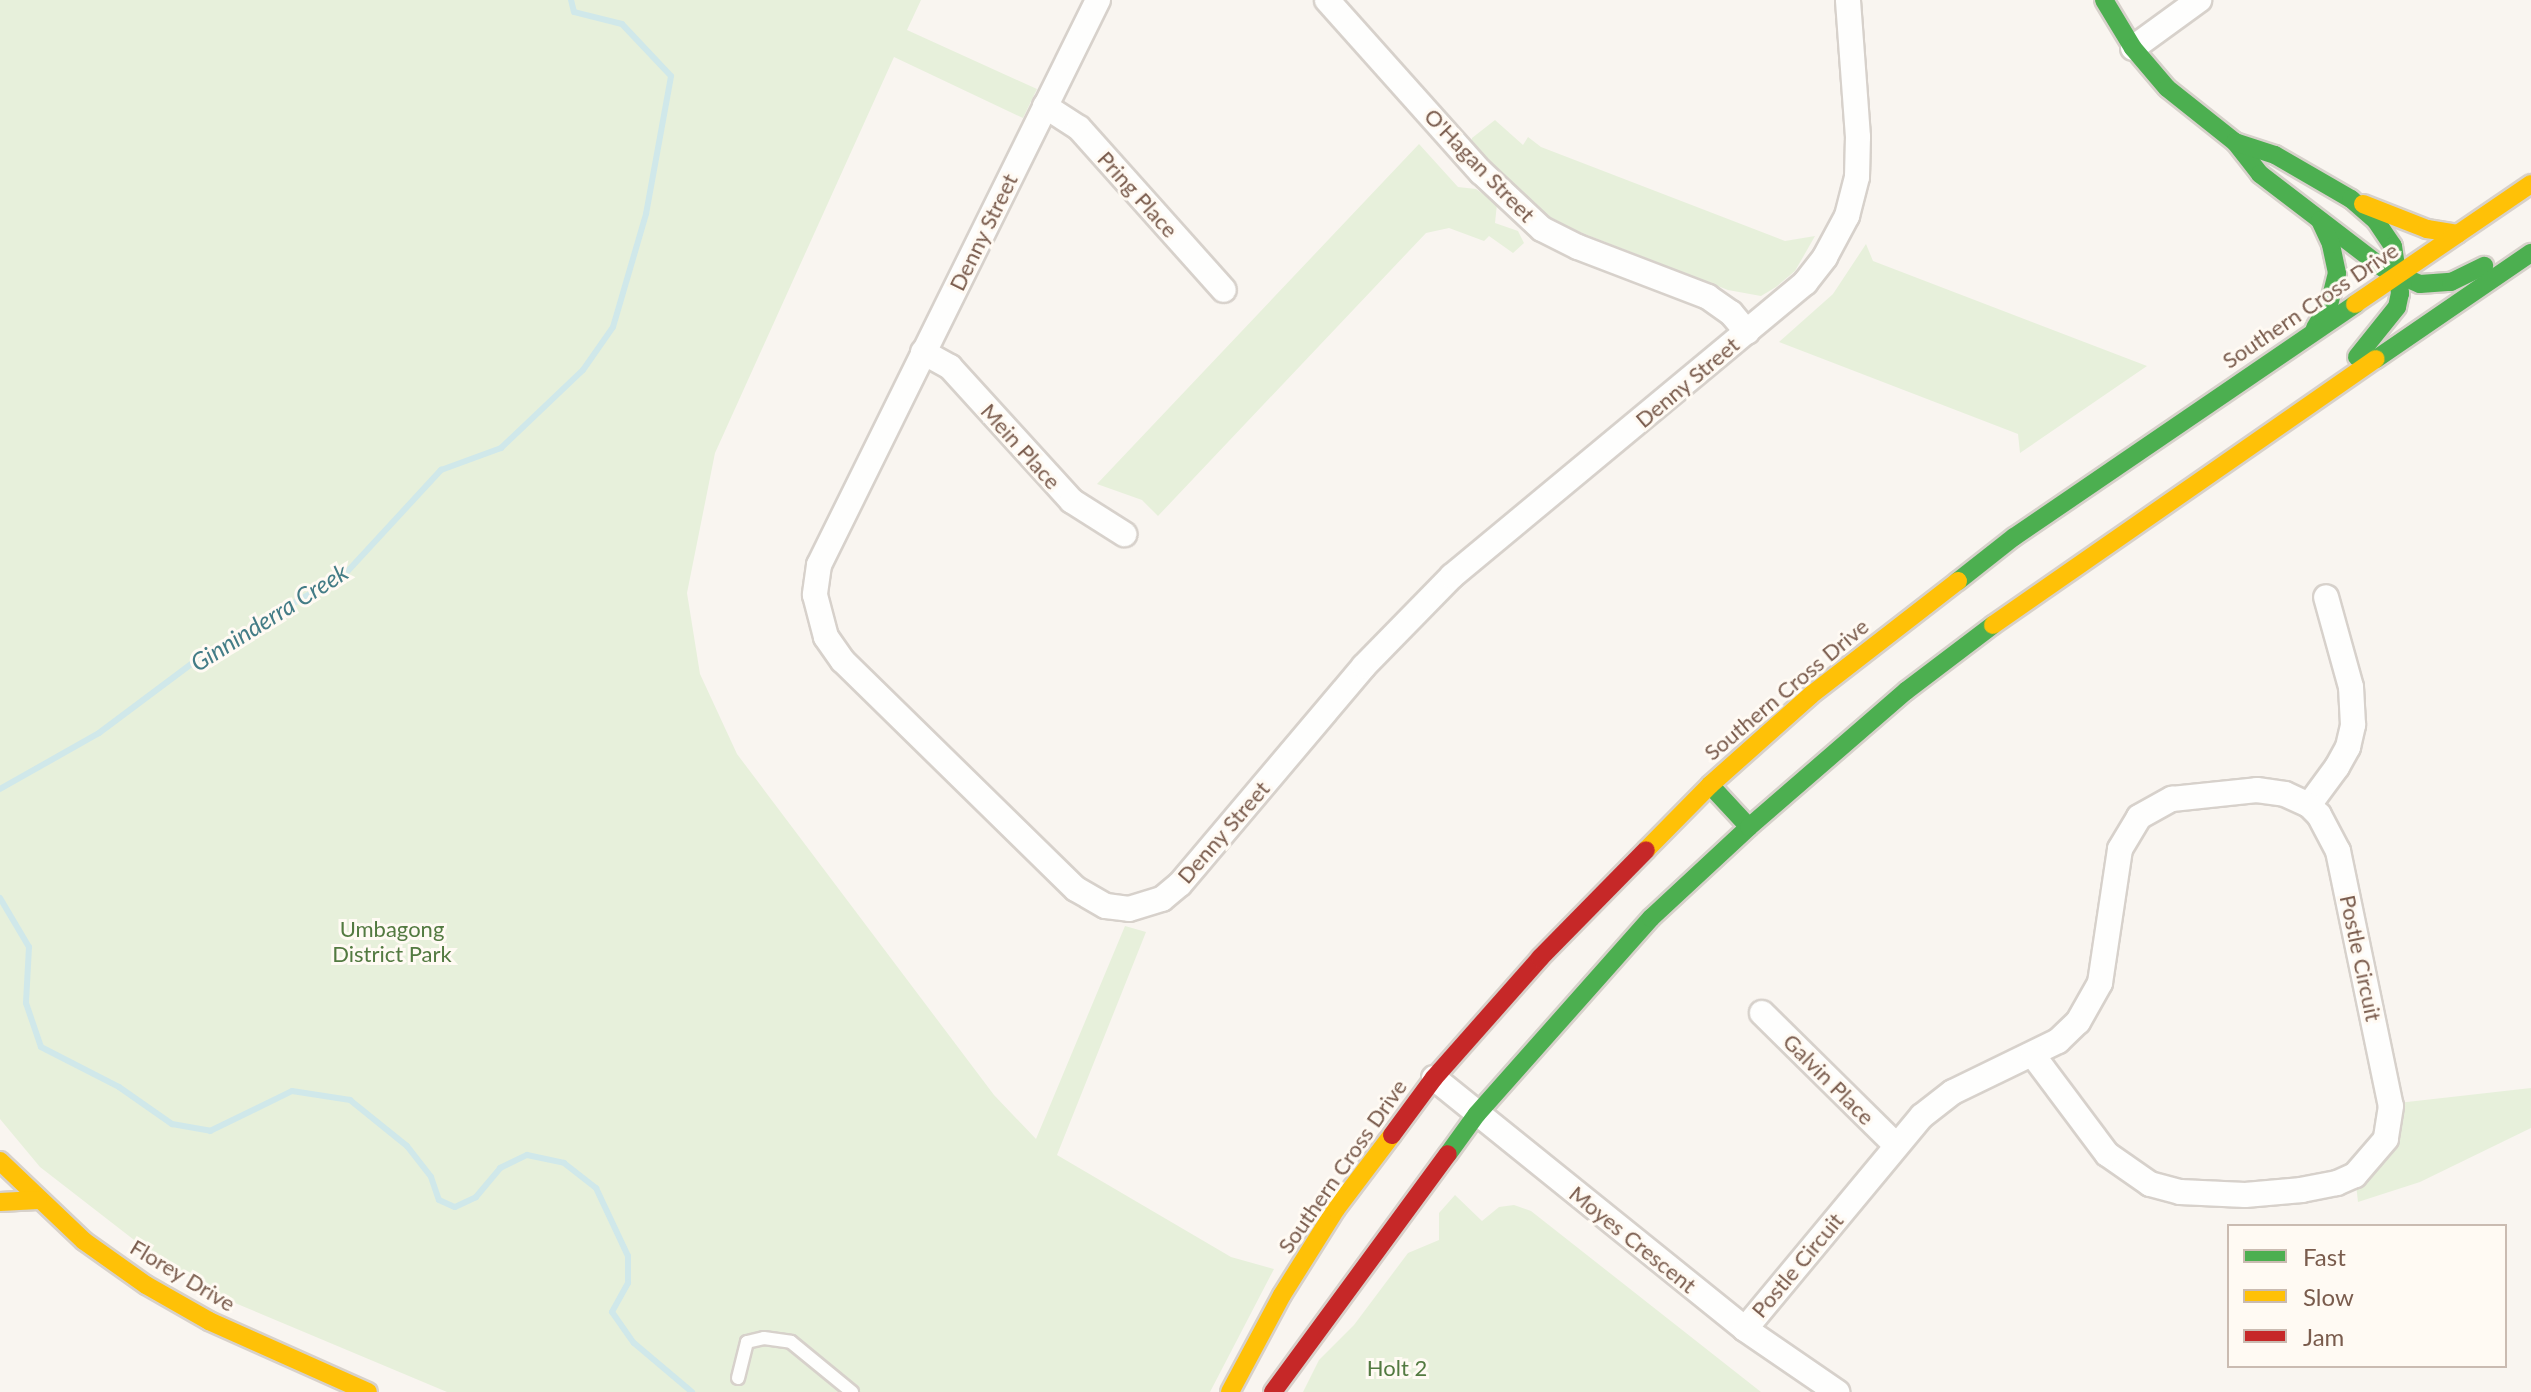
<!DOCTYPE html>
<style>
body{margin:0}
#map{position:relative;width:2531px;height:1392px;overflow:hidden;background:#f9f5f0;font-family:Lato,sans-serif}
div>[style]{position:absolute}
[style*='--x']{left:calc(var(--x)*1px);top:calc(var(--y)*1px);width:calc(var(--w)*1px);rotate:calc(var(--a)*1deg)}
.green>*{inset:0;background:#e7f0db}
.stream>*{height:6px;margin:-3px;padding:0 3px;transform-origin:3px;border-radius:3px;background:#d0e8ea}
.roads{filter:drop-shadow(2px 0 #d7d1cb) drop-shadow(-2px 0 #d7d1cb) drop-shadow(0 2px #d7d1cb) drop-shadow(0 -2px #d7d1cb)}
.lane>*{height:12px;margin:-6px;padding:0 6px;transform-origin:6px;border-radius:6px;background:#fefefd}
.street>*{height:24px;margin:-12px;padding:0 12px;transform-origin:12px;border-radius:12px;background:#fefefd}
.fast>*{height:18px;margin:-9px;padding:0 9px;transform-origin:9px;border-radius:9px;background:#4caf50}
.slow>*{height:18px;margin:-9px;padding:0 9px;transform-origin:9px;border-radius:9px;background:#ffc107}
.jam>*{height:18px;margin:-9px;padding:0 9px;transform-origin:9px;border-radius:9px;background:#c62828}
span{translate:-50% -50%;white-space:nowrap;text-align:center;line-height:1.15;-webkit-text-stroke:6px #fffaf3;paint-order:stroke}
.street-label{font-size:22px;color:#7a5c4d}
.park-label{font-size:22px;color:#537a41}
.water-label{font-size:24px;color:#437c86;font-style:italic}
.legend{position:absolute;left:2227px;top:1224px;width:280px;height:144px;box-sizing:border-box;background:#fffaf3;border:2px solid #cabbb1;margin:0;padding:10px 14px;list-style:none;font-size:24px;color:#7a5c4d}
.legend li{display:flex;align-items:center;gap:16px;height:40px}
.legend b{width:40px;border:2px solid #cabbb1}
</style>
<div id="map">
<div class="green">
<div style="clip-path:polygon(0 0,921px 0,907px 30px,1037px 89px,1023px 118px,894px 57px,715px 453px,687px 593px,700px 674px,737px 754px,994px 1095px,1036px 1139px,1125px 926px,1146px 932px,1057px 1155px,1231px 1257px,1274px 1269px,1210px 1392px,447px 1392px,223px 1298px,138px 1243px,40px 1167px,0 1119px)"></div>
<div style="clip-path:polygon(1495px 120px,1523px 145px,1528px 137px,1541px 147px,1785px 241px,1815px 236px,1795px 271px,1776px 287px,1761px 296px,1728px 290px,1577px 231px,1540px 212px,1471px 145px,1472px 138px)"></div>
<div style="clip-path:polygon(1419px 144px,1458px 187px,1476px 189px,1497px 204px,1495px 223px,1518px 231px,1524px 243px,1513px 253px,1489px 236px,1484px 241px,1449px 228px,1426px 233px,1158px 516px,1142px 500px,1097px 484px)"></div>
<div style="clip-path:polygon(1866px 244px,1873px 261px,2147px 366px,2020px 453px,2018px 434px,1779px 342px,1833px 294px)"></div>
<div style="clip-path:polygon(2531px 1088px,2531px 1128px,2420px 1182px,2358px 1202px,2356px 1184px,2398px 1103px)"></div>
<div style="clip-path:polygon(1455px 1195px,1482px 1221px,1499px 1207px,1514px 1205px,1531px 1211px,1761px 1392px,1303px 1392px,1319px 1360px,1354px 1325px,1408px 1253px,1439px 1240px,1439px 1213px)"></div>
</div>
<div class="stream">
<div style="--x:0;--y:789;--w:114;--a:-29.5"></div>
<div style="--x:99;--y:733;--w:134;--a:-36.8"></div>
<div style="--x:206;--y:653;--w:160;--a:-29.6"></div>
<div style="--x:345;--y:574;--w:142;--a:-47.3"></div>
<div style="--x:441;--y:470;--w:64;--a:-20.1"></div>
<div style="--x:501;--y:448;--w:113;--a:-43.6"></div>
<div style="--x:583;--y:370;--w:52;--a:-55.1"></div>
<div style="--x:613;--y:327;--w:118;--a:-73.7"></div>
<div style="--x:646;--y:214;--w:140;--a:-79.7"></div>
<div style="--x:671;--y:76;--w:71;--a:-133.3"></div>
<div style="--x:622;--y:24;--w:49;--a:-166"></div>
<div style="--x:574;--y:12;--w:12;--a:-104"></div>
<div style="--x:0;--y:898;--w:57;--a:59.4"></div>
<div style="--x:29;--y:947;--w:56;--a:93.1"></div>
<div style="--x:26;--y:1003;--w:46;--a:71.2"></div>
<div style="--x:41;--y:1047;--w:88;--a:27.1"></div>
<div style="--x:119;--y:1087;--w:65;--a:34.9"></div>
<div style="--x:172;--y:1124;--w:39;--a:10"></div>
<div style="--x:210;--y:1131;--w:91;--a:-26"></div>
<div style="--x:292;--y:1091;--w:59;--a:8.8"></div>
<div style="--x:350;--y:1100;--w:73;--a:38.9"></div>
<div style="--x:407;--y:1146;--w:39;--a:52"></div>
<div style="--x:431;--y:1177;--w:24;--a:71"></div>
<div style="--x:439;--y:1200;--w:17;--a:24"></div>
<div style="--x:455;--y:1207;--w:23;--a:-25"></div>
<div style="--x:476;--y:1197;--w:38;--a:-50"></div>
<div style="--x:500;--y:1168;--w:30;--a:-26"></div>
<div style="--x:527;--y:1155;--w:38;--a:12"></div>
<div style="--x:564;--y:1163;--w:41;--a:38"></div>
<div style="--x:596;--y:1188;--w:75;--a:64.8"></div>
<div style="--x:628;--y:1256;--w:27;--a:90"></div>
<div style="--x:628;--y:1283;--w:33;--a:119"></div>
<div style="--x:612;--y:1312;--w:38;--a:55"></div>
<div style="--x:634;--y:1343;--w:76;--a:40.2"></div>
</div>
<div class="roads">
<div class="lane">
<div style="--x:738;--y:1378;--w:37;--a:-76"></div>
<div style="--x:747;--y:1342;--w:17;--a:-13"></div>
<div style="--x:764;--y:1338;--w:27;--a:8"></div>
<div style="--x:791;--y:1342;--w:79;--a:39.3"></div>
</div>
<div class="street">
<div style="--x:1098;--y:0;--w:630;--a:116.28"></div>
<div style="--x:819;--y:565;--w:30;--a:98"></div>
<div style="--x:815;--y:595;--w:43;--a:75.3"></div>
<div style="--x:826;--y:637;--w:29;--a:55"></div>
<div style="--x:843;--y:661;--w:326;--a:44.4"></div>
<div style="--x:1076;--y:889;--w:34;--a:30"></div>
<div style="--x:1106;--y:906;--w:23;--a:7"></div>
<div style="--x:1129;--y:909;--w:34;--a:-17"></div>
<div style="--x:1162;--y:899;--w:23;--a:-40"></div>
<div style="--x:1180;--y:884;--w:285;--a:-49.8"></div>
<div style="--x:1364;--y:666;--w:126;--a:-45.6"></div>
<div style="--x:1452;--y:576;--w:459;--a:-39.7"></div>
<div style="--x:1805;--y:283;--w:33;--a:-52"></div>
<div style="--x:1825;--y:257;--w:47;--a:-61.8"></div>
<div style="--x:1847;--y:216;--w:40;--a:-75.6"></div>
<div style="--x:1857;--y:177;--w:40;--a:-88.6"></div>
<div style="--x:1858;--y:137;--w:137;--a:-94.2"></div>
<div style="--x:1327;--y:0;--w:231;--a:48.2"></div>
<div style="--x:1481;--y:172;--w:83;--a:43.1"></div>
<div style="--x:1542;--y:229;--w:40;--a:26.6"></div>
<div style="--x:1578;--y:247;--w:139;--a:21"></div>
<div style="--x:1708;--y:297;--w:28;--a:35"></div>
<div style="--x:1731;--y:313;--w:25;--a:50"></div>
<div style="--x:2133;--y:48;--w:82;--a:-36"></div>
<div style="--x:1045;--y:106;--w:40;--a:32.9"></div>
<div style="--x:1079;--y:128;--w:217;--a:48.2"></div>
<div style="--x:923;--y:352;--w:31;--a:29"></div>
<div style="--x:950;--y:367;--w:181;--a:47.7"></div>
<div style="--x:1072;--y:501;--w:62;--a:32.4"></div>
<div style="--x:2309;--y:805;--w:47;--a:-53.6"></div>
<div style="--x:2337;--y:767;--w:23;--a:-61"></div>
<div style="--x:2348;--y:747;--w:23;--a:-77"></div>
<div style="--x:2353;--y:725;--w:38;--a:-93"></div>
<div style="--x:2351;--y:687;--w:93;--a:-105.5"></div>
<div style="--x:1762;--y:1013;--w:188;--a:44.6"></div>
<div style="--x:1434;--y:1078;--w:400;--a:38.9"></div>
<div style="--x:1745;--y:1329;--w:112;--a:34.4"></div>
<div style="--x:1745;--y:1329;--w:277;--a:-50.3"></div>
<div style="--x:1922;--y:1116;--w:39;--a:-38"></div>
<div style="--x:1953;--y:1092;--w:117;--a:-25.9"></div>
<div style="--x:2058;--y:1041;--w:28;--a:-44"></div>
<div style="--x:2078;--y:1022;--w:45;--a:-60.6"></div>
<div style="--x:2100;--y:983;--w:135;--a:-81.5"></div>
<div style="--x:2120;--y:849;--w:37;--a:-59"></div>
<div style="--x:2139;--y:817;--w:38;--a:-29"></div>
<div style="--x:2172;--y:799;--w:85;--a:-6"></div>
<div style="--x:2257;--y:790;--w:28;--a:8"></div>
<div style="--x:2285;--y:794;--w:26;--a:25"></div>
<div style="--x:2309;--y:805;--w:14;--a:45"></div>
<div style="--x:2319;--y:815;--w:41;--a:62.2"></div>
<div style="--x:2338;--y:851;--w:260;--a:78.3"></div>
<div style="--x:2391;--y:1106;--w:33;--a:99"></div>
<div style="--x:2386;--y:1139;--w:48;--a:130.7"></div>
<div style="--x:2355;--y:1175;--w:20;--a:156"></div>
<div style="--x:2337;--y:1183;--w:36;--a:169"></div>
<div style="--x:2302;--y:1190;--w:57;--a:175"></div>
<div style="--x:2245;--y:1195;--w:65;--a:-177.4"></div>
<div style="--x:2180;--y:1192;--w:31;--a:-165"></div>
<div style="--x:2150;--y:1184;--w:52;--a:-145.1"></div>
<div style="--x:2107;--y:1154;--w:124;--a:-126.8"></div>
</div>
<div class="fast">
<div style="--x:2104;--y:0;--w:56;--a:58.9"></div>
<div style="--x:2133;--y:48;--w:52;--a:49.6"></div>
<div style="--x:2167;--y:88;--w:87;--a:38.5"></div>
<div style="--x:2235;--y:142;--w:41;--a:52"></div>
<div style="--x:2260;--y:174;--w:155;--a:37.4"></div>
<div style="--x:2383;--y:268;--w:40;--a:23.4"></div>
<div style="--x:2420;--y:284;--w:31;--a:-4"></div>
<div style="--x:2451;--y:282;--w:37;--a:-26"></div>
<div style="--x:2235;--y:142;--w:42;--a:18"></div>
<div style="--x:2275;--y:155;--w:88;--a:30.1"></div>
<div style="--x:2351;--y:199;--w:33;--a:41"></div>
<div style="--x:2376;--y:221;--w:30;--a:56"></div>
<div style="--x:2393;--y:246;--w:48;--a:81.5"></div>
<div style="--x:2400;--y:293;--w:14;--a:102"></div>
<div style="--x:2397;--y:307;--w:64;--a:128.7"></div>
<div style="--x:2315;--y:328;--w:27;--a:-59"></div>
<div style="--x:2329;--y:305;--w:33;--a:-76"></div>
<div style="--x:2337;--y:273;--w:30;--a:-102"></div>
<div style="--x:2331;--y:244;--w:26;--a:-115"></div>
<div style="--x:2376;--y:359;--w:188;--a:-34.4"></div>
<div style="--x:1958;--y:581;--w:71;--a:-38.2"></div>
<div style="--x:2014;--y:537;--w:413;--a:-34.3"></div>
<div style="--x:1710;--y:785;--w:57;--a:47.1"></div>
<div style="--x:1448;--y:1154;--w:49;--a:-54.1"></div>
<div style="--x:1477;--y:1114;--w:262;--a:-48.4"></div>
<div style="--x:1651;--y:918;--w:134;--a:-42.9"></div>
<div style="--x:1749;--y:827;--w:208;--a:-40.9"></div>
<div style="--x:1906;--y:691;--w:109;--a:-37.2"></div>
</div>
<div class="slow">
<div style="--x:2363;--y:204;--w:69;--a:21.3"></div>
<div style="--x:2427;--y:229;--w:31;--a:9"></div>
<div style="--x:2355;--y:304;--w:213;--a:-34.3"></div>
<div style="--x:1993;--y:625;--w:466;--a:-34.8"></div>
<div style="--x:1646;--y:850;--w:91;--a:-45.4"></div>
<div style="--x:1710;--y:785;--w:135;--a:-41.7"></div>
<div style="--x:1811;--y:695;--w:186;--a:-37.8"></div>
<div style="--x:0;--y:1161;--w:116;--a:43.6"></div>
<div style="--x:84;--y:1241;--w:76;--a:35.4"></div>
<div style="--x:146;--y:1285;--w:73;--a:29.7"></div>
<div style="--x:209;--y:1321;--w:174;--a:24.1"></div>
<div style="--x:0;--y:1202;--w:38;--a:-3"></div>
<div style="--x:1230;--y:1392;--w:110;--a:-61.8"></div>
<div style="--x:1282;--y:1295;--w:102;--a:-57.9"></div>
<div style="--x:1336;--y:1209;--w:93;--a:-52.9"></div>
</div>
<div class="jam">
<div style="--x:1392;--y:1135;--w:71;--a:-53.6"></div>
<div style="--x:1434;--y:1078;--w:160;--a:-48.5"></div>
<div style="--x:1540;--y:958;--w:151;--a:-45.5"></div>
<div style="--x:1273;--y:1392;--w:295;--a:-53.7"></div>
</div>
</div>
<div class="street-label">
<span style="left:1480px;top:165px;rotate:46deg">O'Hagan Street</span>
<span style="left:1138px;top:194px;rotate:48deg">Pring Place</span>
<span style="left:983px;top:232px;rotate:-64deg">Denny Street</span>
<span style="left:2310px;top:305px;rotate:-34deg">Southern Cross Drive</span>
<span style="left:1687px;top:382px;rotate:-40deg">Denny Street</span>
<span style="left:1021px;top:446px;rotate:48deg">Mein Place</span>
<span style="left:1786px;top:689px;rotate:-40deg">Southern Cross Drive</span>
<span style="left:1223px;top:832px;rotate:-49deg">Denny Street</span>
<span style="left:2361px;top:958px;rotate:78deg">Postle Circuit</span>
<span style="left:1829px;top:1079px;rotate:45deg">Galvin Place</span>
<span style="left:1342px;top:1166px;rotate:-55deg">Southern Cross Drive</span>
<span style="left:1633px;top:1239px;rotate:39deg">Moyes Crescent</span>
<span style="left:1797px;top:1265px;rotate:-50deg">Postle Circuit</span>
<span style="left:183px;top:1275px;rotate:31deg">Florey Drive</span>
</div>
<div class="park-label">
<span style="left:392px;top:941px">Umbagong<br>District Park</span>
<span style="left:1397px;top:1368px">Holt 2</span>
</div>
<div class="water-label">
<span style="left:269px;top:617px;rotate:-32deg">Ginninderra Creek</span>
</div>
<ul class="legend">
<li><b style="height:10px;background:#4caf50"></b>Fast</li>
<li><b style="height:10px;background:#ffc107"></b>Slow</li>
<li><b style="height:10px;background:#c62828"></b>Jam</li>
</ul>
</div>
